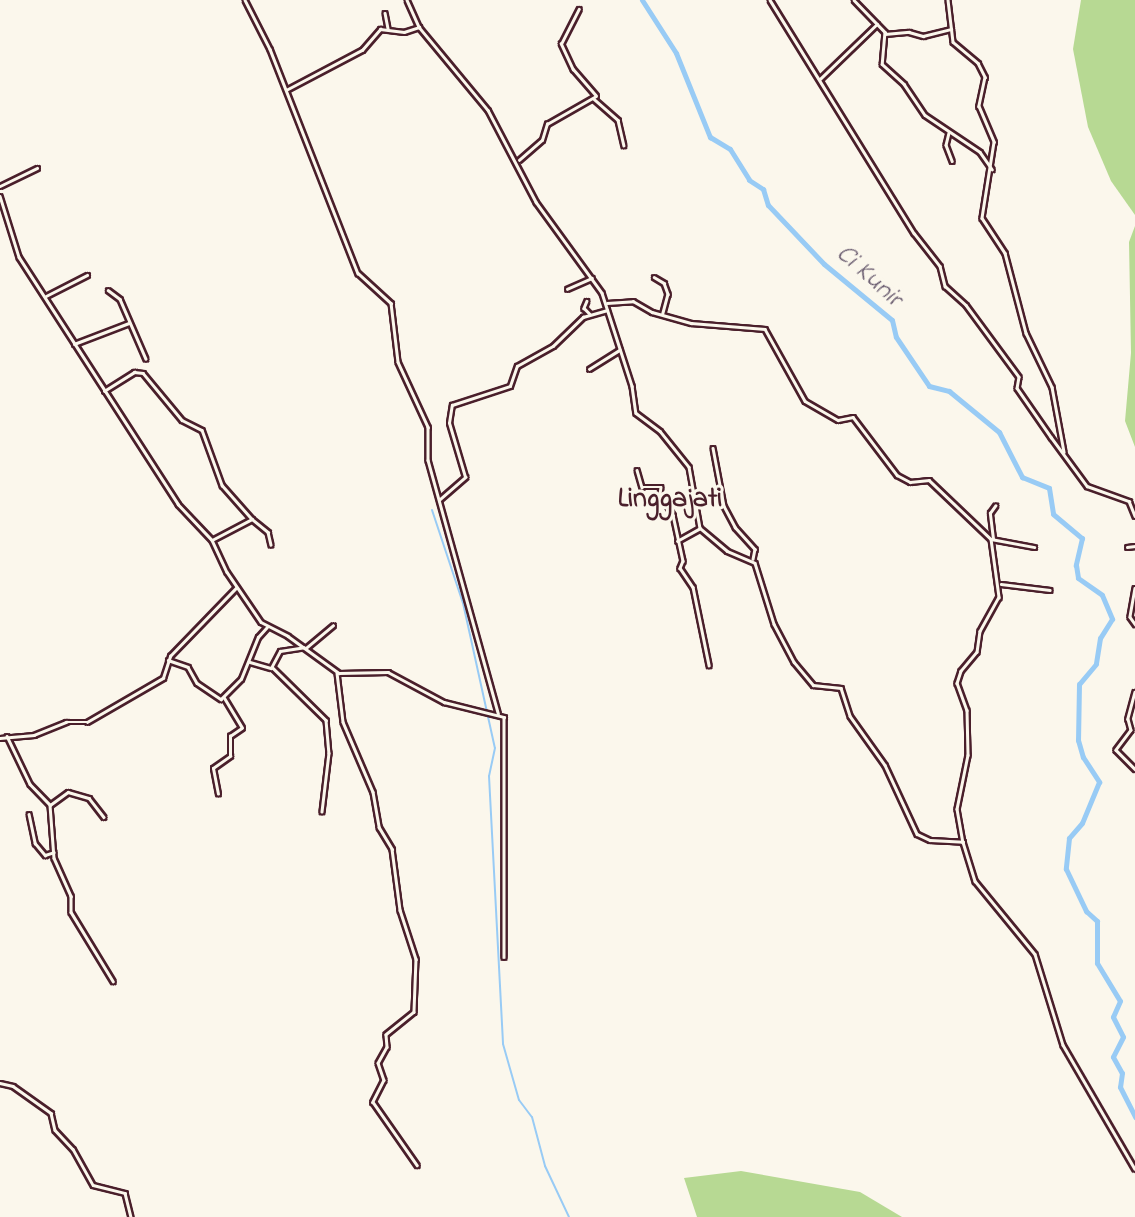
<!DOCTYPE html>
<style>
body{margin:0}
#map{position:relative;width:1135px;height:1217px;overflow:hidden;background:#fbf7ec;font-family:"Indie Flower",sans-serif}
div>[style]{position:absolute}
[style*='--x']{left:calc(var(--x)*1px);top:calc(var(--y)*1px);width:calc(var(--w)*1px);rotate:calc(var(--a)*1deg)}
.green>*{inset:0;background:#b7d993}
.stream>*{height:2px;margin:-1px;padding:0 1px;transform-origin:1px;border-radius:1px;background:#98cbf5}
.river>*{height:5px;margin:-2.5px;padding:0 2.5px;transform-origin:2.5px;border-radius:2.5px;background:#98cbf5}
.roads{filter:drop-shadow(2px 0 #4a1f2b) drop-shadow(-2px 0 #4a1f2b) drop-shadow(0 2px #4a1f2b) drop-shadow(0 -2px #4a1f2b)}
.street>*{height:2.5px;margin:-1.25px;padding:0 1.25px;transform-origin:1.25px;border-radius:1.25px;background:#fbf7ec}
span{translate:-50% -50%;white-space:nowrap;text-align:center;line-height:1.15;-webkit-text-stroke:6px #fbf7ec;paint-order:stroke}
.water-label{font-size:26px;color:#615368;font-style:italic}
.quarter-label{font-size:28px;color:#4a1f2b;font-weight:700}
</style>
<div id="map">
<div class="green">
<div style="clip-path:polygon(1081px 0,1135px 0,1135px 215px,1111px 181px,1088px 127px,1073px 49px)"></div>
<div style="clip-path:polygon(1135px 226px,1135px 447px,1125px 421px,1131px 353px,1129px 242px)"></div>
<div style="clip-path:polygon(741px 1171px,860px 1192px,902px 1217px,697px 1217px,684px 1178px)"></div>
</div>
<div class="stream">
<div style="--x:432;--y:510;--w:98;--a:71.6"></div>
<div style="--x:463;--y:603;--w:148;--a:77.6"></div>
<div style="--x:495;--y:748;--w:29;--a:102"></div>
<div style="--x:489;--y:776;--w:268;--a:87"></div>
<div style="--x:503;--y:1044;--w:58;--a:74.1"></div>
<div style="--x:519;--y:1100;--w:21;--a:53"></div>
<div style="--x:532;--y:1117;--w:51;--a:75.1"></div>
<div style="--x:545;--y:1166;--w:56;--a:64.8"></div>
</div>
<div class="river">
<div style="--x:642;--y:0;--w:63;--a:57.3"></div>
<div style="--x:676;--y:53;--w:91;--a:68"></div>
<div style="--x:710;--y:137;--w:23;--a:31"></div>
<div style="--x:730;--y:149;--w:36;--a:58"></div>
<div style="--x:749;--y:180;--w:17;--a:33"></div>
<div style="--x:763;--y:189;--w:17;--a:73"></div>
<div style="--x:768;--y:205;--w:81;--a:46.5"></div>
<div style="--x:824;--y:264;--w:88;--a:39.5"></div>
<div style="--x:892;--y:320;--w:17;--a:77"></div>
<div style="--x:896;--y:337;--w:59;--a:56"></div>
<div style="--x:929;--y:386;--w:21;--a:14"></div>
<div style="--x:949;--y:391;--w:65;--a:39.4"></div>
<div style="--x:999;--y:432;--w:51;--a:62.9"></div>
<div style="--x:1022;--y:477;--w:29;--a:22"></div>
<div style="--x:1049;--y:488;--w:26;--a:81"></div>
<div style="--x:1053;--y:514;--w:38;--a:40"></div>
<div style="--x:1082;--y:538;--w:28;--a:103"></div>
<div style="--x:1076;--y:565;--w:13;--a:81"></div>
<div style="--x:1078;--y:578;--w:29;--a:35"></div>
<div style="--x:1102;--y:595;--w:26;--a:67"></div>
<div style="--x:1112;--y:619;--w:22;--a:122"></div>
<div style="--x:1100;--y:638;--w:26;--a:99"></div>
<div style="--x:1096;--y:664;--w:26;--a:130"></div>
<div style="--x:1079;--y:684;--w:56;--a:91"></div>
<div style="--x:1078;--y:740;--w:18;--a:74"></div>
<div style="--x:1083;--y:757;--w:30;--a:57"></div>
<div style="--x:1099;--y:782;--w:44;--a:112.5"></div>
<div style="--x:1082;--y:823;--w:20;--a:131"></div>
<div style="--x:1069;--y:838;--w:31;--a:96"></div>
<div style="--x:1066;--y:869;--w:47;--a:64.5"></div>
<div style="--x:1086;--y:911;--w:15;--a:42"></div>
<div style="--x:1097;--y:921;--w:42;--a:90"></div>
<div style="--x:1097;--y:963;--w:44;--a:58.8"></div>
<div style="--x:1120;--y:1001;--w:17;--a:114"></div>
<div style="--x:1113;--y:1017;--w:22;--a:63"></div>
<div style="--x:1123;--y:1037;--w:22;--a:117"></div>
<div style="--x:1113;--y:1057;--w:18;--a:61"></div>
<div style="--x:1122;--y:1073;--w:14;--a:98"></div>
<div style="--x:1120;--y:1087;--w:34;--a:63"></div>
</div>
<div class="roads">
<div class="street">
<div style="--x:245;--y:0;--w:55;--a:63"></div>
<div style="--x:270;--y:49;--w:241;--a:68.6"></div>
<div style="--x:358;--y:273;--w:45;--a:42.3"></div>
<div style="--x:391;--y:303;--w:59;--a:83.2"></div>
<div style="--x:398;--y:362;--w:72;--a:65.2"></div>
<div style="--x:428;--y:427;--w:33;--a:90"></div>
<div style="--x:428;--y:460;--w:263;--a:74.5"></div>
<div style="--x:407;--y:0;--w:30;--a:66"></div>
<div style="--x:419;--y:27;--w:108;--a:50.3"></div>
<div style="--x:488;--y:110;--w:104;--a:62.4"></div>
<div style="--x:536;--y:202;--w:112;--a:54"></div>
<div style="--x:602;--y:293;--w:98;--a:72.1"></div>
<div style="--x:632;--y:386;--w:27;--a:82"></div>
<div style="--x:636;--y:413;--w:30;--a:37"></div>
<div style="--x:660;--y:431;--w:46;--a:51.1"></div>
<div style="--x:689;--y:467;--w:62;--a:79.8"></div>
<div style="--x:700;--y:528;--w:35;--a:40"></div>
<div style="--x:727;--y:551;--w:30;--a:23"></div>
<div style="--x:755;--y:563;--w:64;--a:72.7"></div>
<div style="--x:774;--y:624;--w:43;--a:62.2"></div>
<div style="--x:794;--y:662;--w:30;--a:50"></div>
<div style="--x:813;--y:685;--w:28;--a:6"></div>
<div style="--x:841;--y:688;--w:29;--a:72"></div>
<div style="--x:850;--y:716;--w:60;--a:54.5"></div>
<div style="--x:885;--y:765;--w:76;--a:65.1"></div>
<div style="--x:917;--y:834;--w:14;--a:25"></div>
<div style="--x:930;--y:840;--w:33;--a:3"></div>
<div style="--x:963;--y:842;--w:41;--a:72.9"></div>
<div style="--x:975;--y:881;--w:94;--a:50.6"></div>
<div style="--x:1035;--y:954;--w:95;--a:72.9"></div>
<div style="--x:1063;--y:1045;--w:143;--a:59.9"></div>
<div style="--x:770;--y:0;--w:274;--a:58.3"></div>
<div style="--x:914;--y:233;--w:42;--a:51.8"></div>
<div style="--x:940;--y:266;--w:21;--a:76"></div>
<div style="--x:945;--y:286;--w:28;--a:42"></div>
<div style="--x:966;--y:305;--w:89;--a:53.6"></div>
<div style="--x:1019;--y:377;--w:11;--a:100"></div>
<div style="--x:1017;--y:388;--w:60;--a:55.2"></div>
<div style="--x:1051;--y:437;--w:61;--a:53.7"></div>
<div style="--x:1087;--y:486;--w:45;--a:19.7"></div>
<div style="--x:1129;--y:501;--w:16;--a:68"></div>
<div style="--x:854;--y:0;--w:45;--a:45.9"></div>
<div style="--x:885;--y:32;--w:32;--a:95"></div>
<div style="--x:882;--y:64;--w:30;--a:42"></div>
<div style="--x:904;--y:84;--w:37;--a:56"></div>
<div style="--x:925;--y:115;--w:66;--a:33.9"></div>
<div style="--x:980;--y:152;--w:21;--a:55"></div>
<div style="--x:948;--y:0;--w:42;--a:83.2"></div>
<div style="--x:953;--y:42;--w:33;--a:40"></div>
<div style="--x:978;--y:63;--w:16;--a:63"></div>
<div style="--x:985;--y:77;--w:30;--a:102"></div>
<div style="--x:979;--y:106;--w:39;--a:67"></div>
<div style="--x:994;--y:142;--w:77;--a:99"></div>
<div style="--x:982;--y:218;--w:42;--a:56.7"></div>
<div style="--x:1005;--y:253;--w:83;--a:75.3"></div>
<div style="--x:1026;--y:333;--w:60;--a:64.3"></div>
<div style="--x:1052;--y:387;--w:66;--a:79.5"></div>
<div style="--x:385;--y:13;--w:16;--a:79"></div>
<div style="--x:885;--y:34;--w:24;--a:-5"></div>
<div style="--x:909;--y:32;--w:15;--a:16"></div>
<div style="--x:923;--y:36;--w:29;--a:-14"></div>
<div style="--x:820;--y:79;--w:79;--a:-44"></div>
<div style="--x:286;--y:90;--w:86;--a:-27.8"></div>
<div style="--x:362;--y:50;--w:28;--a:-49"></div>
<div style="--x:380;--y:29;--w:24;--a:7"></div>
<div style="--x:404;--y:32;--w:16;--a:-18"></div>
<div style="--x:594;--y:99;--w:32;--a:41"></div>
<div style="--x:618;--y:120;--w:26;--a:77"></div>
<div style="--x:949;--y:133;--w:12;--a:104"></div>
<div style="--x:946;--y:145;--w:17;--a:69"></div>
<div style="--x:519;--y:160;--w:30;--a:-41"></div>
<div style="--x:542;--y:140;--w:17;--a:-73"></div>
<div style="--x:547;--y:124;--w:56;--a:-29.7"></div>
<div style="--x:596;--y:96;--w:35;--a:-131"></div>
<div style="--x:573;--y:70;--w:29;--a:-115"></div>
<div style="--x:561;--y:44;--w:39;--a:-63"></div>
<div style="--x:0;--y:186;--w:41;--a:-25.9"></div>
<div style="--x:0;--y:196;--w:64;--a:72.7"></div>
<div style="--x:19;--y:257;--w:294;--a:57.2"></div>
<div style="--x:178;--y:504;--w:50;--a:46.6"></div>
<div style="--x:212;--y:540;--w:35;--a:65"></div>
<div style="--x:227;--y:572;--w:60;--a:55.8"></div>
<div style="--x:261;--y:622;--w:30;--a:27"></div>
<div style="--x:288;--y:636;--w:63;--a:36"></div>
<div style="--x:339;--y:673;--w:49;--a:-1.2"></div>
<div style="--x:388;--y:672;--w:64;--a:28.2"></div>
<div style="--x:444;--y:702;--w:62;--a:14"></div>
<div style="--x:504;--y:717;--w:240;--a:90"></div>
<div style="--x:654;--y:277;--w:12;--a:31"></div>
<div style="--x:664;--y:283;--w:12;--a:70"></div>
<div style="--x:668;--y:294;--w:20;--a:105"></div>
<div style="--x:567;--y:289;--w:27;--a:-24"></div>
<div style="--x:108;--y:290;--w:15;--a:37"></div>
<div style="--x:120;--y:299;--w:65;--a:66.6"></div>
<div style="--x:46;--y:296;--w:46;--a:-27.1"></div>
<div style="--x:587;--y:301;--w:8;--a:113"></div>
<div style="--x:584;--y:308;--w:8;--a:45"></div>
<div style="--x:607;--y:303;--w:26;--a:-4"></div>
<div style="--x:633;--y:301;--w:22;--a:30"></div>
<div style="--x:652;--y:312;--w:41;--a:15.8"></div>
<div style="--x:691;--y:323;--w:74;--a:4.6"></div>
<div style="--x:765;--y:329;--w:82;--a:60.9"></div>
<div style="--x:805;--y:401;--w:38;--a:30"></div>
<div style="--x:838;--y:420;--w:15;--a:-11"></div>
<div style="--x:853;--y:417;--w:73;--a:52.8"></div>
<div style="--x:897;--y:475;--w:15;--a:28"></div>
<div style="--x:910;--y:482;--w:19;--a:-6"></div>
<div style="--x:929;--y:480;--w:86;--a:43.6"></div>
<div style="--x:991;--y:539;--w:59;--a:82.1"></div>
<div style="--x:999;--y:597;--w:39;--a:119"></div>
<div style="--x:980;--y:631;--w:21;--a:98"></div>
<div style="--x:977;--y:652;--w:25;--a:130"></div>
<div style="--x:961;--y:671;--w:13;--a:108"></div>
<div style="--x:957;--y:683;--w:29;--a:70"></div>
<div style="--x:967;--y:710;--w:45;--a:88.7"></div>
<div style="--x:968;--y:755;--w:55;--a:101.5"></div>
<div style="--x:957;--y:809;--w:34;--a:80"></div>
<div style="--x:74;--y:344;--w:59;--a:-20.9"></div>
<div style="--x:589;--y:369;--w:36;--a:-32"></div>
<div style="--x:104;--y:391;--w:36;--a:-32"></div>
<div style="--x:134;--y:372;--w:9;--a:6"></div>
<div style="--x:143;--y:373;--w:61;--a:50.3"></div>
<div style="--x:182;--y:420;--w:22;--a:27"></div>
<div style="--x:202;--y:430;--w:59;--a:70"></div>
<div style="--x:222;--y:485;--w:45;--a:48.6"></div>
<div style="--x:713;--y:448;--w:59;--a:79.3"></div>
<div style="--x:724;--y:506;--w:24;--a:62"></div>
<div style="--x:735;--y:527;--w:30;--a:48"></div>
<div style="--x:755;--y:549;--w:10;--a:101"></div>
<div style="--x:637;--y:470;--w:18;--a:74"></div>
<div style="--x:642;--y:487;--w:19;--a:0"></div>
<div style="--x:661;--y:487;--w:7;--a:98"></div>
<div style="--x:660;--y:494;--w:25;--a:58"></div>
<div style="--x:673;--y:515;--w:47;--a:77.7"></div>
<div style="--x:683;--y:561;--w:8;--a:113"></div>
<div style="--x:680;--y:568;--w:23;--a:56"></div>
<div style="--x:693;--y:587;--w:80;--a:78.4"></div>
<div style="--x:439;--y:500;--w:35;--a:-41"></div>
<div style="--x:465;--y:477;--w:56;--a:-106.5"></div>
<div style="--x:449;--y:423;--w:18;--a:-81"></div>
<div style="--x:452;--y:405;--w:61;--a:-18.1"></div>
<div style="--x:510;--y:386;--w:21;--a:-71"></div>
<div style="--x:517;--y:366;--w:41;--a:-29.1"></div>
<div style="--x:553;--y:346;--w:42;--a:-44"></div>
<div style="--x:583;--y:317;--w:25;--a:-16"></div>
<div style="--x:991;--y:539;--w:44;--a:10.5"></div>
<div style="--x:993;--y:539;--w:26;--a:-97"></div>
<div style="--x:990;--y:513;--w:9;--a:-54"></div>
<div style="--x:212;--y:540;--w:45;--a:-27.7"></div>
<div style="--x:252;--y:519;--w:21;--a:39"></div>
<div style="--x:268;--y:532;--w:13;--a:77"></div>
<div style="--x:677;--y:541;--w:26;--a:-29"></div>
<div style="--x:1127;--y:547;--w:8;--a:-7"></div>
<div style="--x:1001;--y:584;--w:49;--a:7"></div>
<div style="--x:1135;--y:588;--w:29;--a:100"></div>
<div style="--x:1130;--y:617;--w:9;--a:54"></div>
<div style="--x:306;--y:648;--w:35;--a:-40"></div>
<div style="--x:168;--y:660;--w:21;--a:19"></div>
<div style="--x:188;--y:667;--w:18;--a:61"></div>
<div style="--x:197;--y:683;--w:29;--a:34"></div>
<div style="--x:221;--y:699;--w:28;--a:-45"></div>
<div style="--x:241;--y:679;--w:45;--a:-68"></div>
<div style="--x:258;--y:637;--w:13;--a:-48"></div>
<div style="--x:250;--y:662;--w:22;--a:16"></div>
<div style="--x:271;--y:668;--w:19;--a:-62"></div>
<div style="--x:280;--y:651;--w:24;--a:-9"></div>
<div style="--x:272;--y:667;--w:76;--a:44.5"></div>
<div style="--x:326;--y:720;--w:33;--a:85"></div>
<div style="--x:329;--y:753;--w:59;--a:96.8"></div>
<div style="--x:337;--y:673;--w:49;--a:83"></div>
<div style="--x:343;--y:722;--w:76;--a:66.8"></div>
<div style="--x:373;--y:792;--w:36;--a:80"></div>
<div style="--x:379;--y:827;--w:26;--a:59"></div>
<div style="--x:392;--y:849;--w:62;--a:82.5"></div>
<div style="--x:400;--y:910;--w:52;--a:71.9"></div>
<div style="--x:416;--y:959;--w:53;--a:92.2"></div>
<div style="--x:414;--y:1012;--w:36;--a:141"></div>
<div style="--x:386;--y:1035;--w:12;--a:85"></div>
<div style="--x:387;--y:1047;--w:18;--a:119"></div>
<div style="--x:378;--y:1063;--w:18;--a:71"></div>
<div style="--x:384;--y:1080;--w:25;--a:117"></div>
<div style="--x:373;--y:1102;--w:77;--a:55.1"></div>
<div style="--x:1135;--y:692;--w:28;--a:105"></div>
<div style="--x:1128;--y:719;--w:11;--a:75"></div>
<div style="--x:1131;--y:730;--w:25;--a:127"></div>
<div style="--x:1116;--y:750;--w:27;--a:45"></div>
<div style="--x:7;--y:736;--w:53;--a:64.4"></div>
<div style="--x:30;--y:784;--w:29;--a:46"></div>
<div style="--x:50;--y:805;--w:53;--a:85.7"></div>
<div style="--x:54;--y:858;--w:42;--a:65.9"></div>
<div style="--x:71;--y:896;--w:16;--a:90"></div>
<div style="--x:71;--y:912;--w:81;--a:58.7"></div>
<div style="--x:0;--y:738;--w:34;--a:-5"></div>
<div style="--x:34;--y:735;--w:35;--a:-22"></div>
<div style="--x:66;--y:722;--w:21;--a:0"></div>
<div style="--x:87;--y:722;--w:88;--a:-30.1"></div>
<div style="--x:163;--y:678;--w:23;--a:-72"></div>
<div style="--x:170;--y:656;--w:95;--a:-45.9"></div>
<div style="--x:218;--y:794;--w:26;--a:-101"></div>
<div style="--x:213;--y:768;--w:21;--a:-35"></div>
<div style="--x:230;--y:756;--w:20;--a:-90"></div>
<div style="--x:230;--y:736;--w:14;--a:-34"></div>
<div style="--x:242;--y:728;--w:35;--a:-121"></div>
<div style="--x:50;--y:805;--w:22;--a:-36"></div>
<div style="--x:68;--y:792;--w:22;--a:16"></div>
<div style="--x:89;--y:798;--w:24;--a:52"></div>
<div style="--x:29;--y:814;--w:30;--a:78"></div>
<div style="--x:35;--y:843;--w:16;--a:50"></div>
<div style="--x:45;--y:855;--w:9;--a:-18"></div>
<div style="--x:0;--y:1083;--w:13;--a:13"></div>
<div style="--x:13;--y:1086;--w:47;--a:35.4"></div>
<div style="--x:51;--y:1113;--w:17;--a:77"></div>
<div style="--x:55;--y:1130;--w:26;--a:47"></div>
<div style="--x:73;--y:1149;--w:41;--a:60.9"></div>
<div style="--x:93;--y:1185;--w:33;--a:14"></div>
<div style="--x:125;--y:1193;--w:25;--a:76"></div>
</div>
</div>
<div class="water-label">
<span style="left:868px;top:277px;rotate:42deg">Ci Kunir</span>
</div>
<div class="quarter-label">
<span style="left:670px;top:500px">Linggajati</span>
</div>
</div>
